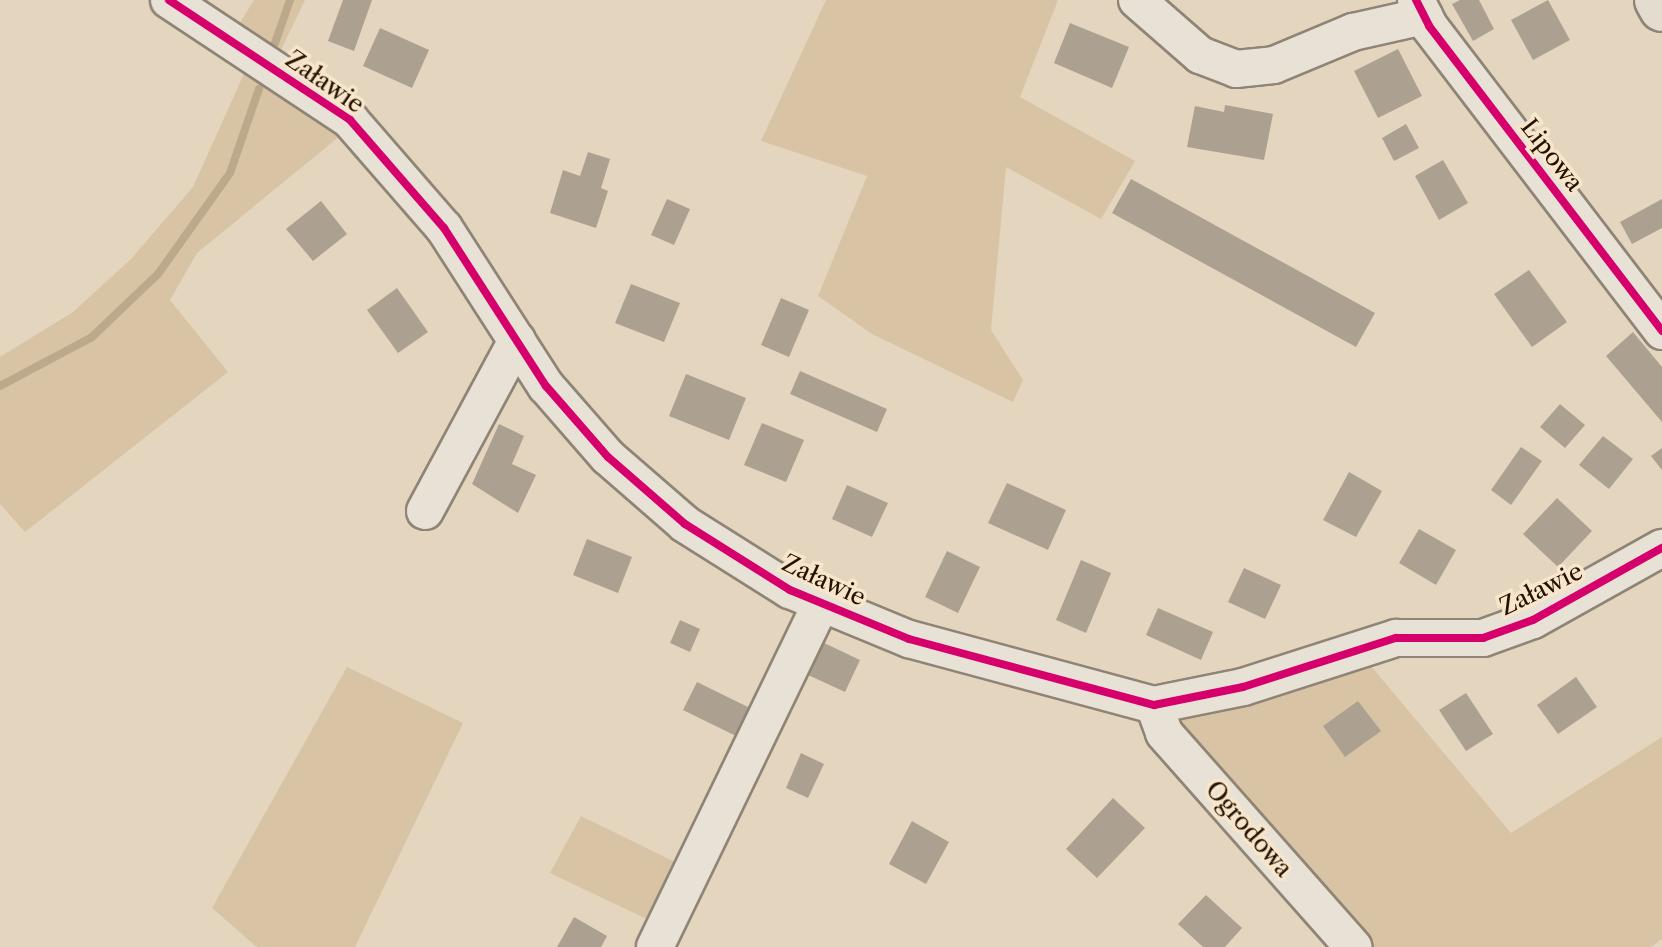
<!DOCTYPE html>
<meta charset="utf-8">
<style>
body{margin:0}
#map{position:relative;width:1662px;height:947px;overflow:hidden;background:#e3d5be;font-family:"Libre Caslon Text",serif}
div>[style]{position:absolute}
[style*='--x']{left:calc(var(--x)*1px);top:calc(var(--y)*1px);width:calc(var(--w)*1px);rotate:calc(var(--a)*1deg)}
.green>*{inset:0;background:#d8c4a5}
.stream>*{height:8px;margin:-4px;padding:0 4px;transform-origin:4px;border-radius:4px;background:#bca88a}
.building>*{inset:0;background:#aca191}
.roads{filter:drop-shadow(2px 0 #8f8475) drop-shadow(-2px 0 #8f8475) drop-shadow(0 2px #8f8475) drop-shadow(0 -2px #8f8475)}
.minor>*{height:36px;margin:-18px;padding:0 18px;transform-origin:18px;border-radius:18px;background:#e8e1d5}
.major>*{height:44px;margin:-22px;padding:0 22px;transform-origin:22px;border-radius:22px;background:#e4dcce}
.cycleway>*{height:8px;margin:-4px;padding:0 4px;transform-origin:4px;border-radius:4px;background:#d6006c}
span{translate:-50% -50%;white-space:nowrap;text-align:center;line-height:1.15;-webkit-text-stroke:7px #f7e6cb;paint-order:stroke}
.street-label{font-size:24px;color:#251100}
</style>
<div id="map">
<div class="green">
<div style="clip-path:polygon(254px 0,305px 0,278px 56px,236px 29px)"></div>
<div style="clip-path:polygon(826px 0,1058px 0,1020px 97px,1135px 161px,1101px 219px,1006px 167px,991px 330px,1023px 380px,1013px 402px,872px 334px,818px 296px,867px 176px,761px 141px)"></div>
<div style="clip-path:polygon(247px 67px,346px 131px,197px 253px,170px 300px,228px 372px,25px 532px,0 504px,0 357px,73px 312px,131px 259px,193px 187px)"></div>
<div style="clip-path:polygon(1365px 659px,1511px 833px,1662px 737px,1662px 939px,1651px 947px,1365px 947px,1168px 720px)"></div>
<div style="clip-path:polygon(347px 667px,463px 723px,355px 947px,257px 947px,212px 908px)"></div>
<div style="clip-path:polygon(581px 816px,677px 863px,651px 921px,550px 873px)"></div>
</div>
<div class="stream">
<div style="--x:275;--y:43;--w:46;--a:-70.8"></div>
<div style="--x:0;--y:386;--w:104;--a:-28"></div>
<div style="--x:92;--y:337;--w:91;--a:-43.7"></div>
<div style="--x:158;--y:274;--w:124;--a:-54.5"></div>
<div style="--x:230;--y:173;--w:89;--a:-71"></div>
</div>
<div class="building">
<div style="clip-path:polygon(343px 0,372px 0,354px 51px,328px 41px)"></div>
<div style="clip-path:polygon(1460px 0,1479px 0,1494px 29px,1473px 41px,1452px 4px)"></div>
<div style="clip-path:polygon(1548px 0,1570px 40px,1533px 60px,1511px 20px)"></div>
<div style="clip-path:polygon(1070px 23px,1129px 47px,1112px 88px,1054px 63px)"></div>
<div style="clip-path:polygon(380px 28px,429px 50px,412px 88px,363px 66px)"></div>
<div style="clip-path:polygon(1398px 49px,1422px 96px,1378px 118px,1354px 71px)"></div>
<div style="clip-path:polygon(1225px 105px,1273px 114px,1264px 160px,1187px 147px,1195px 106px,1224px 112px)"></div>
<div style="clip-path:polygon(1406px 124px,1419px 148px,1394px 161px,1382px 138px)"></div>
<div style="clip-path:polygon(588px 152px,610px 159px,601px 188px,608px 191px,596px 228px,550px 213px,563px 170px,580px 176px)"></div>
<div style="clip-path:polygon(1443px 160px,1468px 203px,1439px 220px,1415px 176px)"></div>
<div style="clip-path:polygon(1131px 179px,1375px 313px,1356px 347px,1112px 213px)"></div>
<div style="clip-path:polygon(667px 199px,690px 209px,674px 245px,651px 235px)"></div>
<div style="clip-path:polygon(1662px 199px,1662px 228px,1632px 244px,1620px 222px)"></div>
<div style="clip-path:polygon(321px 201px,347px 234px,313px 261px,286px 229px)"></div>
<div style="clip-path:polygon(1529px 270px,1567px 322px,1532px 347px,1494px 294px)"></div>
<div style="clip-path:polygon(631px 284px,680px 303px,664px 342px,615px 323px)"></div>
<div style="clip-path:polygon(397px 288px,428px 332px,398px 353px,367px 310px)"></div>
<div style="clip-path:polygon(781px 298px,809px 310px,789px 357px,761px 345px)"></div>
<div style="clip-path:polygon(1633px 332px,1662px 367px,1662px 422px,1606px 356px)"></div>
<div style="clip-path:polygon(800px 371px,887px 409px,877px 432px,790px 394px)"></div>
<div style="clip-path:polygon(686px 374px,746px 398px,729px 440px,669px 416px)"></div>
<div style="clip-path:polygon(1560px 404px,1585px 425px,1565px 448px,1540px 427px)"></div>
<div style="clip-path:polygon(762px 423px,804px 440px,786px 482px,744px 465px)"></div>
<div style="clip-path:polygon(499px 424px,524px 436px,512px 464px,536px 475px,518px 513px,472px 484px)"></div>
<div style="clip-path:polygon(1603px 436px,1633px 459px,1609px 489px,1579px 465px)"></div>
<div style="clip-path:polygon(1521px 447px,1542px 461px,1511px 505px,1491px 490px)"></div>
<div style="clip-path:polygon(1662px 448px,1662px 470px,1651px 456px)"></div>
<div style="clip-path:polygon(1349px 472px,1382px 491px,1356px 537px,1323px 520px)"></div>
<div style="clip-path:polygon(1007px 483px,1066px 510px,1048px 550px,988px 523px)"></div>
<div style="clip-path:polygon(847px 485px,888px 503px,872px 537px,832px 519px)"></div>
<div style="clip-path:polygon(1557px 498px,1592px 531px,1558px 567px,1523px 534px)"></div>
<div style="clip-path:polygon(1419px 529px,1456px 550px,1436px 585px,1399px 563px)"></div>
<div style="clip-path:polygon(587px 539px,632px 557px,618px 593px,573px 575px)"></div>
<div style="clip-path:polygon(947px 551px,980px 567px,958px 613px,925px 597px)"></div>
<div style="clip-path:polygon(1081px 560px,1111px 573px,1086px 633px,1056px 620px)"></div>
<div style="clip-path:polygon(1244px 568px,1281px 585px,1265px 619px,1228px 602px)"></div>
<div style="clip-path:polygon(1158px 608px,1213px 632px,1201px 660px,1146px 635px)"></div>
<div style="clip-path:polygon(680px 620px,700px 629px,690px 652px,670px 643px)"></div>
<div style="clip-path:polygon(822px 642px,860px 660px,845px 692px,806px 674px)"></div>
<div style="clip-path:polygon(1576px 677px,1597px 707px,1558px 734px,1537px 705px)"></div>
<div style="clip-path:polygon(697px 682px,750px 708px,736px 736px,683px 710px)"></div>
<div style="clip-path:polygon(1466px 693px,1493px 734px,1466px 751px,1439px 710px)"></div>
<div style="clip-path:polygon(1358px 701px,1381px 731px,1345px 757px,1323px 726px)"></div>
<div style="clip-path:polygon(801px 753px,824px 764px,808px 798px,786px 788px)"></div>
<div style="clip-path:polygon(1113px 798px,1145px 828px,1097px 878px,1066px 849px)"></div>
<div style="clip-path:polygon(912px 821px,949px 842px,926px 884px,889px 864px)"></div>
<div style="clip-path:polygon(1206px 895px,1242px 928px,1225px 947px,1203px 947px,1178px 924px)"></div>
<div style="clip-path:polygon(574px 917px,607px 936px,601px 947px,557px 947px)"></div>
</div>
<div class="roads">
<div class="minor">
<div style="--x:169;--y:0;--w:217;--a:33.5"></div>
<div style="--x:350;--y:120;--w:143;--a:49"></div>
<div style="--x:444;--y:228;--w:188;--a:57.2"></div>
<div style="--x:546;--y:386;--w:94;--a:48.9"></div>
<div style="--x:608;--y:457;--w:102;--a:41"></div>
<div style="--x:685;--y:524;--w:124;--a:32.2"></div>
<div style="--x:790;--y:590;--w:129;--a:22.4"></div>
<div style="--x:909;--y:639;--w:254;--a:15.1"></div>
<div style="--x:1154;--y:705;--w:91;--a:-11.4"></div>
<div style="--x:1243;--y:687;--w:161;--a:-17.8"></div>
<div style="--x:1396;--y:638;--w:87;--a:0"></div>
<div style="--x:1483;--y:638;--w:53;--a:-19.8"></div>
<div style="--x:1533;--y:620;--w:148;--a:-29.2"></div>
<div style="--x:1137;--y:0;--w:84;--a:41.1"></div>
<div style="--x:1200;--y:55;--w:39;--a:21"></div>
<div style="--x:1236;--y:69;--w:38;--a:-6"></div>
<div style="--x:1274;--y:65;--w:86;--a:-22.7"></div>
<div style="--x:1353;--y:32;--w:73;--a:-12.7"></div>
<div style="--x:1416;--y:0;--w:29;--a:63"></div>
<div style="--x:1429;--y:26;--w:384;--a:52.6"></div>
<div style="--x:425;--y:511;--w:194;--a:-61.7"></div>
<div style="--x:1154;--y:705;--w:30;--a:70"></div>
<div style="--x:1164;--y:733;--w:286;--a:48.5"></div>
<div style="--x:655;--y:947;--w:382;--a:-64.2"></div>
</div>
<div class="major">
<div style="--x:1657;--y:0;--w:10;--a:61"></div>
</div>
</div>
<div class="cycleway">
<div style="--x:169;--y:0;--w:217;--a:33.5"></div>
<div style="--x:350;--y:120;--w:143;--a:49"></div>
<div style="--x:444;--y:228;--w:188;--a:57.2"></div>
<div style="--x:546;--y:386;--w:94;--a:48.9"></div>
<div style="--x:608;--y:457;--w:102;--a:41"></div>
<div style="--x:685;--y:524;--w:124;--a:32.2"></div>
<div style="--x:790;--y:590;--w:129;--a:22.4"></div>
<div style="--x:909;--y:639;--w:254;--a:15.1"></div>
<div style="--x:1154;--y:705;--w:91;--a:-11.4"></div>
<div style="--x:1243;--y:687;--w:161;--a:-17.8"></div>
<div style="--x:1396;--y:638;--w:87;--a:0"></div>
<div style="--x:1483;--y:638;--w:53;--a:-19.8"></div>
<div style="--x:1533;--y:620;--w:148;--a:-29.2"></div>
<div style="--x:1416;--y:0;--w:29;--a:63"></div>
<div style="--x:1429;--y:26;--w:384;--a:52.6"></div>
</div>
<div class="street-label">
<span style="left:325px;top:82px;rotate:35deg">Załawie</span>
<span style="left:1552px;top:155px;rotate:52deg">Lipowa</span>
<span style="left:824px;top:580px;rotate:25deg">Załawie</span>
<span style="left:1541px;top:589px;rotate:-26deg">Załawie</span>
<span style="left:1249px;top:829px;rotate:49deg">Ogrodowa</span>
</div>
</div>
